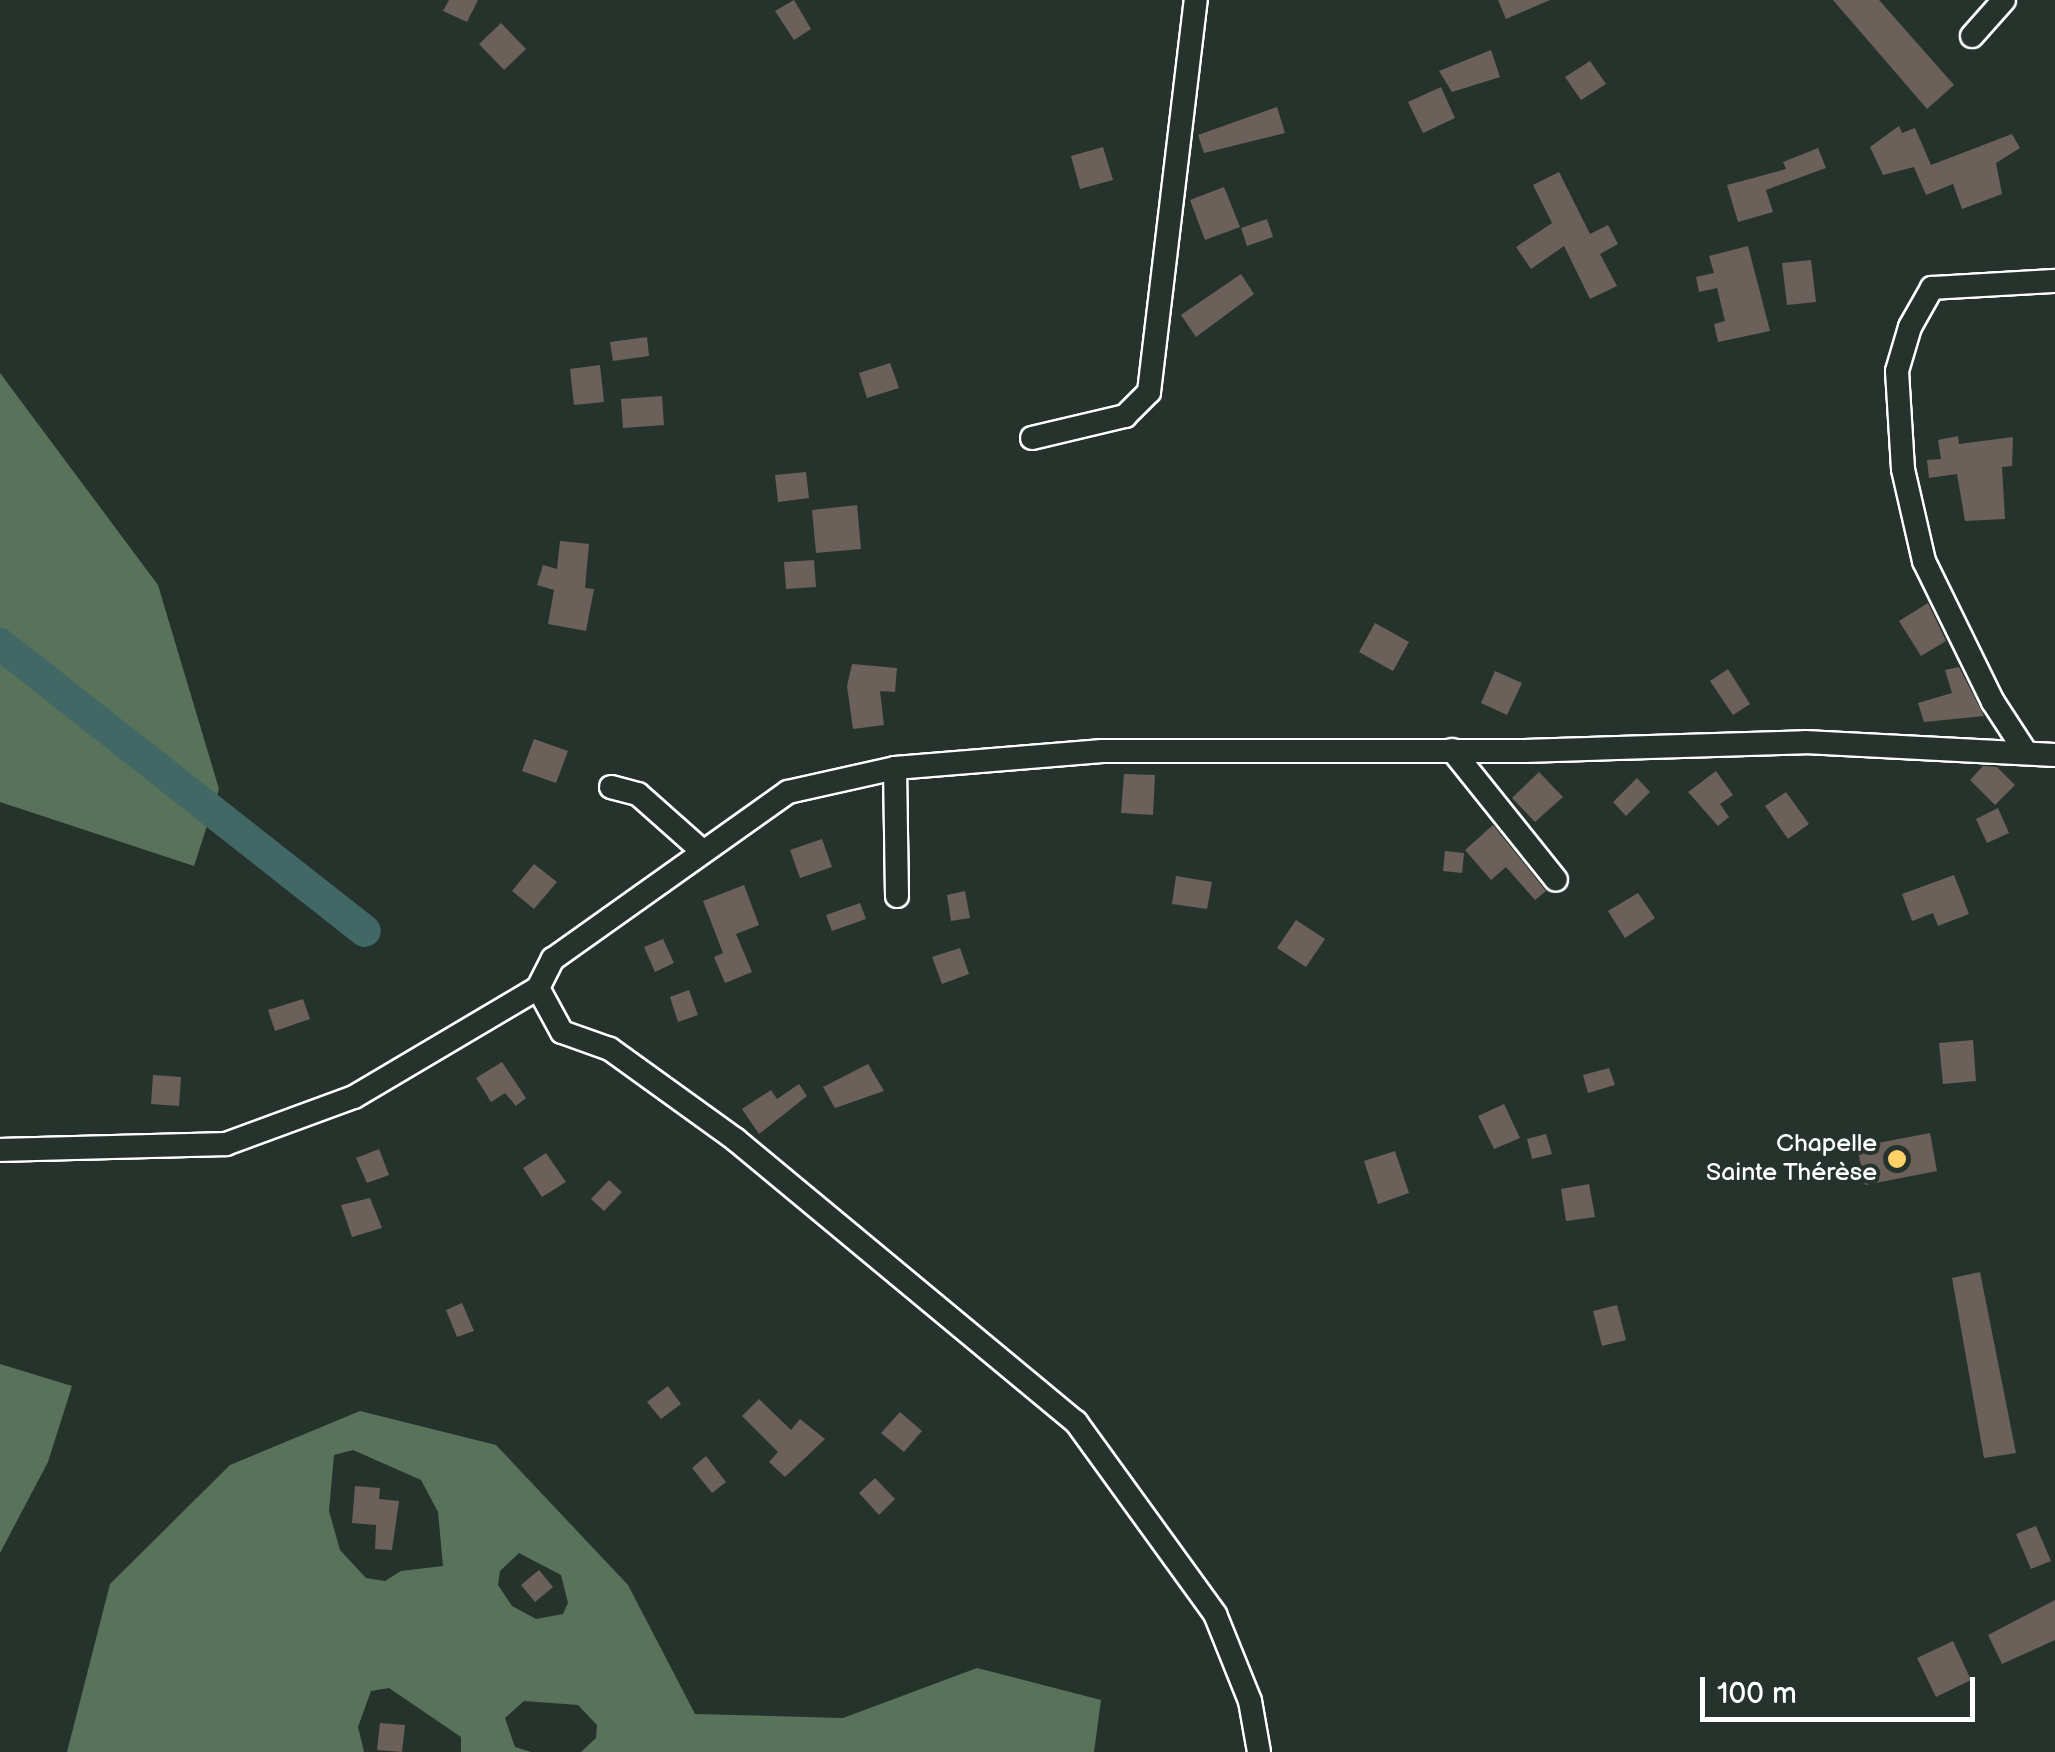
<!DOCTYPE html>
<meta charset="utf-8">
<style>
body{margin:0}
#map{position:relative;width:2055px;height:1752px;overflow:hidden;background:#26332d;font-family:"Balsamiq Sans",sans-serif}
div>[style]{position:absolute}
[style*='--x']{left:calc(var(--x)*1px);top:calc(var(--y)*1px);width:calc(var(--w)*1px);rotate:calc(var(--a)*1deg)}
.green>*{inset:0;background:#58735a}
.river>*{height:32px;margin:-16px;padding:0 16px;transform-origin:16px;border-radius:16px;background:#426866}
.building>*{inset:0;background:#6c605a}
.roads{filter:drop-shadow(2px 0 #fff) drop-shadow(-2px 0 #fff) drop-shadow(0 2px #fff) drop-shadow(0 -2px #fff)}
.minor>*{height:22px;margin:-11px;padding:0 11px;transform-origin:11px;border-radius:11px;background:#26332d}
.dots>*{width:28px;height:28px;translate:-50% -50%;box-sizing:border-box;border:5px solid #26332d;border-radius:50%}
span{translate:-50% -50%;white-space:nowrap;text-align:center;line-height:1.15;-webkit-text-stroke:8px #26332d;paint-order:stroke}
.poi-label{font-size:25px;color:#fff}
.right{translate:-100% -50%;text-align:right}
.scale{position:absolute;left:1700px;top:1677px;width:275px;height:45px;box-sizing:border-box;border:5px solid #fff;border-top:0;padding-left:12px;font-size:30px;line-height:35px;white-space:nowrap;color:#fff;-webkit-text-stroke:8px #26332d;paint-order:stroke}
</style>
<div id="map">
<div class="green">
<div style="clip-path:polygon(0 373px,158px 585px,219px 789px,194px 866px,0 802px)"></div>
<div style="clip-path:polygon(0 1364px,72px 1386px,48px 1462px,0 1553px)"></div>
<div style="clip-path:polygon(evenodd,360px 1411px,496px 1445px,628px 1585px,695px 1714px,843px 1718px,977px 1668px,1101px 1700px,1094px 1752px,581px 1752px,596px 1738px,597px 1725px,578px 1705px,524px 1701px,505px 1718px,515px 1747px,531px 1752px,461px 1752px,461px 1737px,389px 1688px,371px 1691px,358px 1727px,364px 1752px,67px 1752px,110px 1584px,230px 1465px,360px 1411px,353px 1450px,421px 1480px,438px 1512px,443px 1566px,401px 1571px,385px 1581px,366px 1578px,340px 1550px,329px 1511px,334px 1455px,353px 1450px,360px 1411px,519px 1553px,561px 1575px,568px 1603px,563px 1614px,536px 1619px,512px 1606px,498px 1585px,500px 1571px,519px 1553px)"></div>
</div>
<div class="river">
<div style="--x:0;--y:644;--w:464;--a:38.2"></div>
</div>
<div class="building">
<div style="clip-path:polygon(449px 0,478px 0,467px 22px,443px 11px)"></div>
<div style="clip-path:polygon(794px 0,811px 29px,794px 40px,775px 11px)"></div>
<div style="clip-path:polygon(1498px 0,1550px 0,1506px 19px)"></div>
<div style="clip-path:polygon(1833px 0,1879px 0,1954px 85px,1927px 109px)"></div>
<div style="clip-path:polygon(501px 23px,526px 49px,504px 70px,479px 44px)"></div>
<div style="clip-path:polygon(1491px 50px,1500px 77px,1452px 92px,1439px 71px)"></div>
<div style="clip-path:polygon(1590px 61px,1606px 84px,1581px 100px,1565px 77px)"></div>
<div style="clip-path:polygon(1441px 87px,1455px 118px,1423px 133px,1408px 102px)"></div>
<div style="clip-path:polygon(1277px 107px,1285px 133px,1204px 153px,1198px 135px)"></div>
<div style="clip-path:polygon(1899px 126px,1902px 133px,1915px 128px,1931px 165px,2012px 134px,2020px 148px,1996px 163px,2002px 194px,1962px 209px,1953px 184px,1926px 195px,1914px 167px,1883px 175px,1870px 147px)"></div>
<div style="clip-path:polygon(1103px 147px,1113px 180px,1080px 189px,1071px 156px)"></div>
<div style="clip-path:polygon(1818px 148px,1826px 168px,1766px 190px,1773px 212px,1738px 222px,1727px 185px,1786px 169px,1783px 162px)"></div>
<div style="clip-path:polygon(1559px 172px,1590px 234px,1608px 225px,1618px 244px,1600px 254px,1617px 286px,1590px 299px,1564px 246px,1531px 269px,1516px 247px,1552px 223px,1533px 185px)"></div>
<div style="clip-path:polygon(1224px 187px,1240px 227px,1205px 240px,1190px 200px)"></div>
<div style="clip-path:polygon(1267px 219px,1273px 237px,1247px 246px,1241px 228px)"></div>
<div style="clip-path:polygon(1748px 246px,1770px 331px,1718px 342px,1714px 324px,1725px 321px,1717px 288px,1699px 292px,1696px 277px,1714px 273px,1709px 256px)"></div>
<div style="clip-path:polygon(1811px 260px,1816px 302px,1787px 305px,1782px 263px)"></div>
<div style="clip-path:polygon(1241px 274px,1254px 294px,1196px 337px,1181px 315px)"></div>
<div style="clip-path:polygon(647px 337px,649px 356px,613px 361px,610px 342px)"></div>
<div style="clip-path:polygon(890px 363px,899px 388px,867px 398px,859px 373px)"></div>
<div style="clip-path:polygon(600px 365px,604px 402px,574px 405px,570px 369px)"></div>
<div style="clip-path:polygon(662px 396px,664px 425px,623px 428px,621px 399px)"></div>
<div style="clip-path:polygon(1958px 436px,1959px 444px,2013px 437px,2012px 466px,2002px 467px,2005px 519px,1965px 521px,1957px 474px,1929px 478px,1927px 460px,1941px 459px,1938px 440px)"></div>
<div style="clip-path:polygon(806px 472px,809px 498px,778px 502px,775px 475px)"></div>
<div style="clip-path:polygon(857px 505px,861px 549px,816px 553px,812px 510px)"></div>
<div style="clip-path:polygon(560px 541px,589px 544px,585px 588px,594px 589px,586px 631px,548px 624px,554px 590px,537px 585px,543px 565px,557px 569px)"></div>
<div style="clip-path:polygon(814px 560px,816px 587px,786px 589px,784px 562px)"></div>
<div style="clip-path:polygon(1928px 603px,1946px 641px,1921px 656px,1899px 621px)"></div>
<div style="clip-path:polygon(1375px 623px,1409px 642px,1393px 671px,1359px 652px)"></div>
<div style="clip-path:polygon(852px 664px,897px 668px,895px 692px,880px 691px,884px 725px,853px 729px,847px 686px)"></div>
<div style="clip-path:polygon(1959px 667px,1984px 716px,1924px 722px,1918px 703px,1952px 693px,1945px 670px)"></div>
<div style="clip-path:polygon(1728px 669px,1750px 704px,1733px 715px,1710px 681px)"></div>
<div style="clip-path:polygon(1495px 671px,1522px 683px,1507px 715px,1481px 703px)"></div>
<div style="clip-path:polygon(534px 739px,568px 751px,556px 783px,522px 771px)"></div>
<div style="clip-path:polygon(1983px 766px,1997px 767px,2015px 785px,1995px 805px,1970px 780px)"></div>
<div style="clip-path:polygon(1716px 771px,1733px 795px,1720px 804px,1729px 817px,1718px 826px,1688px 792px)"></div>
<div style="clip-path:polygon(1539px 772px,1563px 797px,1535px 822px,1512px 798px)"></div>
<div style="clip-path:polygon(1124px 774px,1155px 775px,1153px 815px,1121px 813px)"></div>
<div style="clip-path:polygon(1637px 778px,1650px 792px,1626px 816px,1613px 802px)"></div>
<div style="clip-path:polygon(1786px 792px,1809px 824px,1788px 839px,1765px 806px)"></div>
<div style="clip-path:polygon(1998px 808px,2009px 833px,1987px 843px,1976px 819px)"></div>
<div style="clip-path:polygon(1493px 825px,1546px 891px,1535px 900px,1506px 867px,1491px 880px,1465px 850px)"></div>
<div style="clip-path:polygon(822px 839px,832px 867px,800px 878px,790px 850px)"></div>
<div style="clip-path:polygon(1445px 851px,1464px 853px,1462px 873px,1443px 871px)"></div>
<div style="clip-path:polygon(534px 864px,557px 882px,534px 909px,512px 891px)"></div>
<div style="clip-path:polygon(1954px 875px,1969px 914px,1938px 926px,1933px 913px,1912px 921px,1902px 894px)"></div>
<div style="clip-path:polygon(1176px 876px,1212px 882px,1207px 909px,1172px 904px)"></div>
<div style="clip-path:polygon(744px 885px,759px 925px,736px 934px,752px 972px,725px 983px,714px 957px,723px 953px,703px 901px)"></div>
<div style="clip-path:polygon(965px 891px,970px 918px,951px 921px,947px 895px)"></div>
<div style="clip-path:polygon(1638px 893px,1655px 918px,1625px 938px,1608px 911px)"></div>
<div style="clip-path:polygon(860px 903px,866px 919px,832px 931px,826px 915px)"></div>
<div style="clip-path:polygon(1296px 920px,1325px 939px,1306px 967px,1277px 948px)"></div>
<div style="clip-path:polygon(663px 939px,674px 963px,655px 972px,644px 947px)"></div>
<div style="clip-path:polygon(960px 948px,969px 974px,942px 984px,932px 957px)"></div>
<div style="clip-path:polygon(689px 990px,698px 1015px,678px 1022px,670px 997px)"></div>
<div style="clip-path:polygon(303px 999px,310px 1019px,275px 1031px,268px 1010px)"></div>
<div style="clip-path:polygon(1973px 1040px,1976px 1081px,1943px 1084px,1939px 1043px)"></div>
<div style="clip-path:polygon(502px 1062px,526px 1098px,516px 1106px,505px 1093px,491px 1102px,476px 1078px)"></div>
<div style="clip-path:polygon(868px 1064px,884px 1091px,835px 1108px,823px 1087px)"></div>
<div style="clip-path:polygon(1609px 1068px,1615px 1085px,1588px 1093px,1583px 1075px)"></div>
<div style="clip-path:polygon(153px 1075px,181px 1077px,179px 1106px,151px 1104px)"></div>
<div style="clip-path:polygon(799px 1084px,807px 1096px,759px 1134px,742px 1109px,771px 1090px,777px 1099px)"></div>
<div style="clip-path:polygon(1504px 1104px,1520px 1138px,1494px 1149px,1478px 1116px)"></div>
<div style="clip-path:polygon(1930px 1133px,1937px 1171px,1865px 1185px,1857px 1147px)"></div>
<div style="clip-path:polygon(1546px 1134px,1552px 1154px,1532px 1159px,1527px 1139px)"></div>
<div style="clip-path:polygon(379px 1149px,389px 1175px,367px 1183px,356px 1158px)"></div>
<div style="clip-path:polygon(1395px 1151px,1409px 1193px,1378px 1204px,1364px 1161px)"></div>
<div style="clip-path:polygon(546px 1153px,566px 1182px,542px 1197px,523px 1168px)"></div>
<div style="clip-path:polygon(609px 1180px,622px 1192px,604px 1211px,591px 1199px)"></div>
<div style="clip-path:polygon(1589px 1184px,1595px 1217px,1566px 1221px,1561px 1189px)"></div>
<div style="clip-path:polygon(370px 1198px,382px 1228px,352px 1237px,341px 1205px)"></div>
<div style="clip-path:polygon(1980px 1272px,2016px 1453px,1984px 1458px,1952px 1278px)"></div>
<div style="clip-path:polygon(462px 1303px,474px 1331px,457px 1337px,446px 1310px)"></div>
<div style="clip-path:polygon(1617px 1305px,1626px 1340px,1602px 1346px,1593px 1311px)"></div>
<div style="clip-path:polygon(668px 1386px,681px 1404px,661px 1419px,647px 1402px)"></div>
<div style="clip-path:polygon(759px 1399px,791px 1430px,800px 1419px,825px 1439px,785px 1477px,769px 1462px,778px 1452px,742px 1416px)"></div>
<div style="clip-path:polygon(900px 1412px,922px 1431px,904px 1452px,881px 1433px)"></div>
<div style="clip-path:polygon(706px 1456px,726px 1482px,712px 1493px,692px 1468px)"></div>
<div style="clip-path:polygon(875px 1478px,895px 1499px,879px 1515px,859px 1493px)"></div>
<div style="clip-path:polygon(355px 1486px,380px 1488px,379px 1499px,399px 1501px,392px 1550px,375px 1549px,376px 1525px,352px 1523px)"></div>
<div style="clip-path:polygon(2036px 1526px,2051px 1561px,2031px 1569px,2016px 1534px)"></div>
<div style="clip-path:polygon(539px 1570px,553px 1587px,535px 1602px,521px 1585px)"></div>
<div style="clip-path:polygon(2055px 1600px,2055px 1640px,2002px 1664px,1988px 1635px)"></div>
<div style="clip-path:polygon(1953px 1641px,1971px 1680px,1936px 1697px,1917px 1658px)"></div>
<div style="clip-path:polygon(380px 1723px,405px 1725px,402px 1752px,377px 1750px)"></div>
</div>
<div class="roads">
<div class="minor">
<div style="--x:1972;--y:36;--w:48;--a:-48.4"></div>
<div style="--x:1032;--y:438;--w:96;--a:-13.3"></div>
<div style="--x:1125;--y:416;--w:34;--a:-45"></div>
<div style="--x:1149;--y:392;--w:395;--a:-83.2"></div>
<div style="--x:1452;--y:750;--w:166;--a:51.3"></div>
<div style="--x:2025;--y:751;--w:59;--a:-123.1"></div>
<div style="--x:1993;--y:702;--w:157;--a:-116.1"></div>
<div style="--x:1924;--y:561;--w:94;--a:-102.9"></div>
<div style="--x:1903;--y:469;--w:98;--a:-93.5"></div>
<div style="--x:1897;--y:371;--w:46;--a:-73.5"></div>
<div style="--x:1910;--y:327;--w:45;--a:-60.6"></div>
<div style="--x:1932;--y:288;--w:123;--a:-3.3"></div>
<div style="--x:895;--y:768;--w:128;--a:89.1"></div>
<div style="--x:611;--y:787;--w:28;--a:15"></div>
<div style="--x:638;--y:794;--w:84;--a:41.6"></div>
<div style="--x:538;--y:988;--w:50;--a:61.4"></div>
<div style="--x:562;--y:1032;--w:51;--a:19.5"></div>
<div style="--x:610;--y:1049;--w:155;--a:35.8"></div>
<div style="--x:736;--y:1140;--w:442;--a:39.7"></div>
<div style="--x:1076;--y:1422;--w:237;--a:54.1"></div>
<div style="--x:1215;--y:1614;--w:94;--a:68.1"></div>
<div style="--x:1250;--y:1701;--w:52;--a:80"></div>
<div style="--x:0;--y:1150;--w:226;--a:-1.5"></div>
<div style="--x:226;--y:1144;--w:136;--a:-20.2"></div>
<div style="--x:354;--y:1097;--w:214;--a:-30.6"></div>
<div style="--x:538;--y:988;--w:33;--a:-63"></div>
<div style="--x:553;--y:959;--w:288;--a:-35.4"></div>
<div style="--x:788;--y:792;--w:110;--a:-12.6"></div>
<div style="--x:895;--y:768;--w:208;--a:-4.7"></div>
<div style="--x:1102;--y:751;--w:422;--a:0"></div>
<div style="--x:1524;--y:751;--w:281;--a:-1.8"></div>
<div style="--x:1805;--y:742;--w:250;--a:3"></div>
</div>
</div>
<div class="dots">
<div style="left:1897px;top:1159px;background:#ffd166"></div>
</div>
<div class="poi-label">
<span class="right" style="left:1877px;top:1159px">Chapelle<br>Sainte Thérèse</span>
</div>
<div class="scale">100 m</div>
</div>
